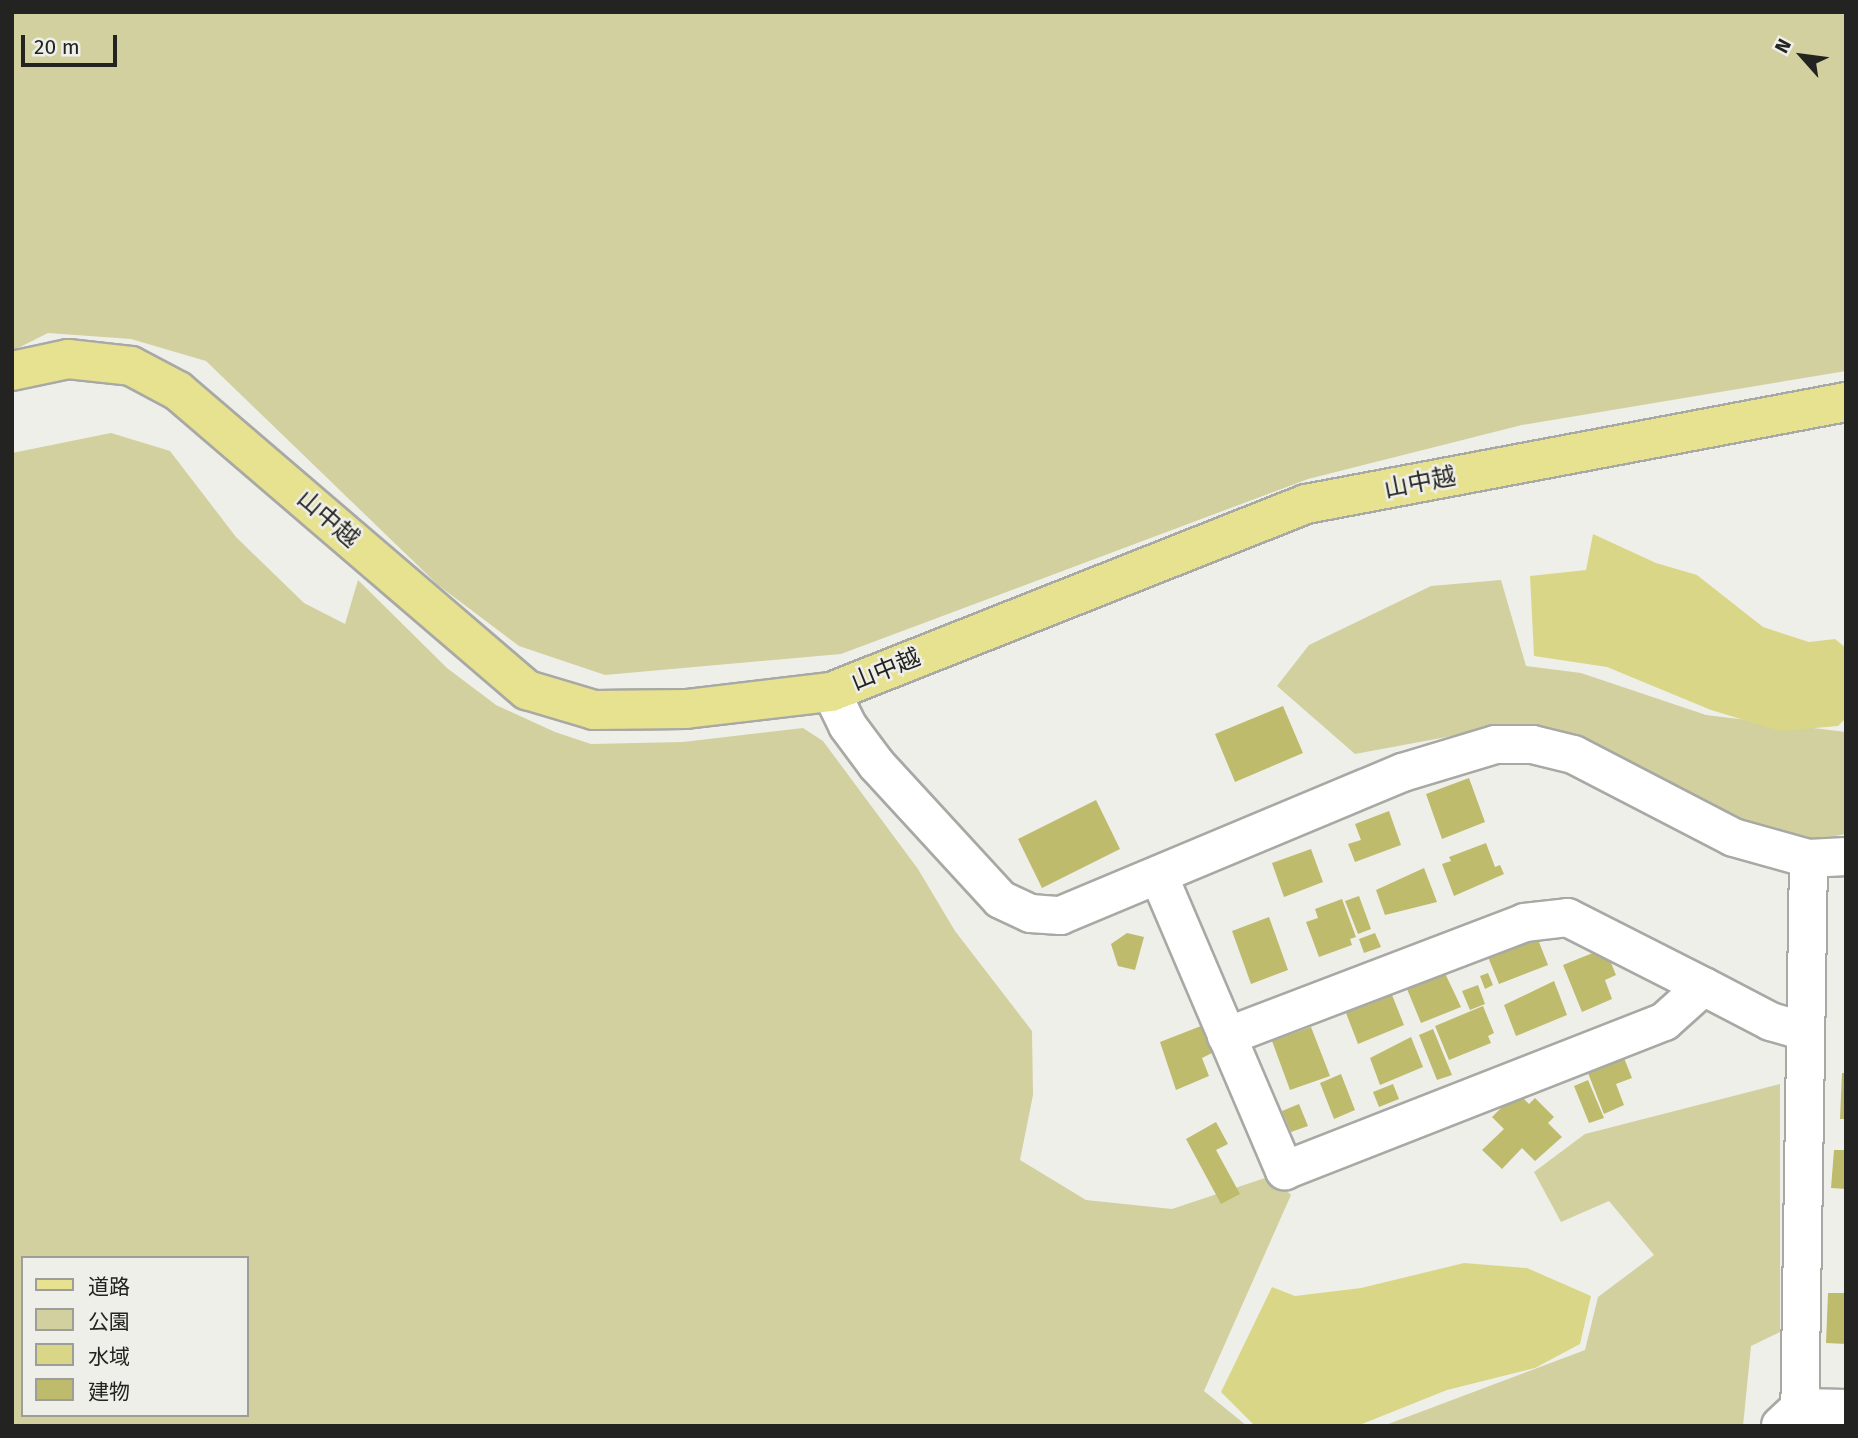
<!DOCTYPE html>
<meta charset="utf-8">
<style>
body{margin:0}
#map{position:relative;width:1858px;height:1438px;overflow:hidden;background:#efefea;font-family:"Fira Sans","Noto Sans JP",sans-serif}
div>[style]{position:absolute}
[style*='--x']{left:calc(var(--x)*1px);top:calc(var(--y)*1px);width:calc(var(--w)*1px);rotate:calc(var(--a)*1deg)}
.green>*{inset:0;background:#d1d09e}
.water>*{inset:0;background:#d9d787}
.building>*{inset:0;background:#bebb6d}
.roads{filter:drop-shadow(2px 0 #a8a8a4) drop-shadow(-2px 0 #a8a8a4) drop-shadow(0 2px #a8a8a4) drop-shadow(0 -2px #a8a8a4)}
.minor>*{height:37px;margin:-18.5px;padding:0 18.5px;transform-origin:18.5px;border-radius:18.5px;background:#fff}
.major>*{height:38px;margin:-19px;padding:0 19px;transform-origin:19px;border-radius:19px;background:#e6e28f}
span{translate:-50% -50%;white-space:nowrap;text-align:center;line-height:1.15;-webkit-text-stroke:5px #efefea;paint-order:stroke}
.street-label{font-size:24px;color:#232321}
.frame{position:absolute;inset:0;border:14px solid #232321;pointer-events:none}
.legend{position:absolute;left:21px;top:1256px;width:228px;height:161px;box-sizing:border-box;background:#efefea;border:2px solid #9d9d9a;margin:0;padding:9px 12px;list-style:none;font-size:21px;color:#232321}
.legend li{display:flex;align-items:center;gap:14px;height:35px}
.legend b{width:35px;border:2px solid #9d9d9a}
.north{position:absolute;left:1767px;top:21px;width:70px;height:70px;-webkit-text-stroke:5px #efefea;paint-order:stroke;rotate:298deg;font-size:19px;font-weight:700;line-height:28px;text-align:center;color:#232321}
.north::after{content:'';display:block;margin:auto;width:24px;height:32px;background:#232321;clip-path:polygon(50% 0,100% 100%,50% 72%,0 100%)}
.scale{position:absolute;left:21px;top:35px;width:96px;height:32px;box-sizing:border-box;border:4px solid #232321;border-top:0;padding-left:9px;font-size:21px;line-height:24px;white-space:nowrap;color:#232321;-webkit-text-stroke:5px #efefea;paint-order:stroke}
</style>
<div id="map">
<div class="green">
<div style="clip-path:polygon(12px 12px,1846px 12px,1846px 371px,1522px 425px,1308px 479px,841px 654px,605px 675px,519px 646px,438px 585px,206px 361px,131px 339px,48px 333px,12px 351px)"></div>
<div style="clip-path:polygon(evenodd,111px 433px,170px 451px,236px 537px,304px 603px,345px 624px,358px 580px,447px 668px,496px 705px,555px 732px,591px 744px,683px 742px,803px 728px,823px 741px,918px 869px,955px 931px,1032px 1031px,1033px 1095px,1020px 1160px,1086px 1200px,1172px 1209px,1271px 1176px,1291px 1195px,1204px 1391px,1247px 1426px,12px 1426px,12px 453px,111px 433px,23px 1258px,247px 1258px,247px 1415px,23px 1415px,23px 1258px)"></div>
<div style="clip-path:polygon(1501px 580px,1526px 666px,1581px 673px,1706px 715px,1846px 732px,1846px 834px,1805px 841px,1713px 815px,1484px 730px,1355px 754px,1277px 686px,1309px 645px,1431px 586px)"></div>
<div style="clip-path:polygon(1780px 1084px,1780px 1332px,1751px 1346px,1743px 1426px,1383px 1426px,1585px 1350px,1598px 1297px,1654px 1255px,1609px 1201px,1561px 1222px,1534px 1172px,1585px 1134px)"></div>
</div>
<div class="water">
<div style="clip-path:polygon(1593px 534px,1656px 563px,1697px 575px,1763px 627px,1809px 642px,1835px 639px,1846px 648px,1846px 718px,1838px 726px,1780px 731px,1711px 710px,1607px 667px,1534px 656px,1530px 576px,1586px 570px)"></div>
<div style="clip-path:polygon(1464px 1263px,1527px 1268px,1591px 1296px,1580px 1344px,1535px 1368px,1447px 1390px,1357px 1426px,1255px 1426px,1221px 1392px,1272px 1287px,1295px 1296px,1361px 1288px)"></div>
</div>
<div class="building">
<div style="clip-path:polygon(1283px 706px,1303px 753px,1235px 782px,1215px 734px)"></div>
<div style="clip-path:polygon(1469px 778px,1485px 822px,1442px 839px,1426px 794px)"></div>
<div style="clip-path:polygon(1096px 800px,1120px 849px,1042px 888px,1018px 839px)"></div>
<div style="clip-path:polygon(1389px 811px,1401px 845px,1355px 862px,1348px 844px,1361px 840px,1355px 824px)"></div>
<div style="clip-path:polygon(1486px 843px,1495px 867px,1500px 865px,1504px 874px,1454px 896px,1442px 864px,1451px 861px,1449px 857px)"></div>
<div style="clip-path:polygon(1311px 849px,1323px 882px,1284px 897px,1272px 863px)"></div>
<div style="clip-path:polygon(1424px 868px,1437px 902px,1385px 915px,1376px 890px)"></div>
<div style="clip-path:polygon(1359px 896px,1371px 929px,1358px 934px,1345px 901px)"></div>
<div style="clip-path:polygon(1342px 899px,1356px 937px,1350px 939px,1352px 945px,1319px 957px,1306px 922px,1318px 918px,1315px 909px)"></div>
<div style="clip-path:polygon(1269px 917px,1288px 970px,1251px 984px,1232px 931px)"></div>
<div style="clip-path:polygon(1127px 933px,1144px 937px,1135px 970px,1118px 966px,1111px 944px)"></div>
<div style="clip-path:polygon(1375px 933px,1381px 947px,1364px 953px,1359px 939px)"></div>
<div style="clip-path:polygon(1537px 937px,1548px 965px,1499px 984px,1488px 957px)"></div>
<div style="clip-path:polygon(1605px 948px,1616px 975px,1605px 980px,1612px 999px,1582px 1012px,1563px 965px)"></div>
<div style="clip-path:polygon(1443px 969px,1461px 1007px,1421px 1023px,1407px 989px,1413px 986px,1411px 982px)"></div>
<div style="clip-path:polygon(1488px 973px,1493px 985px,1485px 989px,1480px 976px)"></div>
<div style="clip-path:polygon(1554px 981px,1567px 1015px,1516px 1036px,1504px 1005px)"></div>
<div style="clip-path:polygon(1478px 985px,1485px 1004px,1470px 1010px,1462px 991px)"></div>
<div style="clip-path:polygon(1392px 995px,1404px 1025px,1358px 1044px,1346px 1013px)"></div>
<div style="clip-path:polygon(1483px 1006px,1494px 1033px,1488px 1036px,1491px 1043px,1449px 1060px,1435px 1026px)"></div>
<div style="clip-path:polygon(1201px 1026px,1212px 1053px,1202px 1058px,1209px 1076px,1176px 1090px,1160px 1042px)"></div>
<div style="clip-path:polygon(1311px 1027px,1330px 1076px,1290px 1090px,1272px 1041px)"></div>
<div style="clip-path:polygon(1433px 1029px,1452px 1075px,1437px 1080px,1419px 1035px)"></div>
<div style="clip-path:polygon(1411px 1037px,1423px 1067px,1380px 1085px,1370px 1058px)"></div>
<div style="clip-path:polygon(1624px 1058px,1632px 1078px,1616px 1084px,1624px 1105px,1604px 1114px,1588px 1073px)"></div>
<div style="clip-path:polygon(1842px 1073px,1846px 1073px,1846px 1119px,1840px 1119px)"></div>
<div style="clip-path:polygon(1341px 1074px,1355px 1110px,1334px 1119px,1320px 1083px)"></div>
<div style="clip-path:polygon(1588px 1080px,1604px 1118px,1589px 1123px,1574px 1086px)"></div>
<div style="clip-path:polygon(1393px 1084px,1399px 1099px,1379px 1107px,1373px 1092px)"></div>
<div style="clip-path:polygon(1517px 1092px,1529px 1104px,1535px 1098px,1554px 1117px,1548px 1123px,1562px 1137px,1535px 1161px,1522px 1148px,1502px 1169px,1482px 1150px,1504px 1129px,1492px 1117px)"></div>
<div style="clip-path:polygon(1299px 1104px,1308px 1126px,1291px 1132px,1282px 1111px)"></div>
<div style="clip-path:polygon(1216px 1122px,1228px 1144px,1216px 1150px,1240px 1194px,1221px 1204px,1186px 1139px)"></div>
<div style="clip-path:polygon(1834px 1150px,1846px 1150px,1846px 1189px,1831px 1188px)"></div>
<div style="clip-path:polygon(1828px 1293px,1846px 1293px,1846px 1344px,1826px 1343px)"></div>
</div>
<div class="roads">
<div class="minor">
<div style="--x:831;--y:692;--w:37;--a:64"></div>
<div style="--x:847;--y:725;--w:49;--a:53.4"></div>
<div style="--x:876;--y:764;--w:183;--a:47.4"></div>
<div style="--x:1000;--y:899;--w:33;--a:25"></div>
<div style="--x:1030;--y:913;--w:30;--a:4"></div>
<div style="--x:1060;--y:915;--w:371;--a:-22.7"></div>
<div style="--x:1402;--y:772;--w:97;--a:-16.8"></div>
<div style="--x:1495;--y:744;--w:37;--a:0"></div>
<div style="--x:1532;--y:744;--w:42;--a:13.7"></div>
<div style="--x:1573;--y:754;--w:180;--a:27.4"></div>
<div style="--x:1733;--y:837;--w:78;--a:15.6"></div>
<div style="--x:1808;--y:858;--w:38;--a:-3"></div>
<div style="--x:1159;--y:877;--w:319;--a:66.9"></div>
<div style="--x:1284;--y:1170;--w:408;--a:-21.4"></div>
<div style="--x:1664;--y:1021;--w:52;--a:-41.9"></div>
<div style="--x:1703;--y:986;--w:76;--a:27.6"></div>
<div style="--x:1770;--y:1021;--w:36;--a:16"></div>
<div style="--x:1226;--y:1036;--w:319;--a:-20.9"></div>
<div style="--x:1524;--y:922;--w:43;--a:-6.6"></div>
<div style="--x:1567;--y:917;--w:153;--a:26.9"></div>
<div style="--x:1780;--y:1425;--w:26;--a:-43"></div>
<div style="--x:1799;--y:1407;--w:47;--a:1.2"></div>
<div style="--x:1799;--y:1426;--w:568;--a:-89.09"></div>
</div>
<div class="major">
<div style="--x:12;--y:371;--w:57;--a:-12.1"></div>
<div style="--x:68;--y:359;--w:63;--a:6.3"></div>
<div style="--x:131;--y:366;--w:53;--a:28"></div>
<div style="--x:178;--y:391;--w:460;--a:40.6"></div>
<div style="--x:527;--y:690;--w:70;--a:16.6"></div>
<div style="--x:594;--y:710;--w:92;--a:-0.6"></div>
<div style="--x:686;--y:709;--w:146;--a:-6.7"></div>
<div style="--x:831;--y:692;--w:511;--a:-21.59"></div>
<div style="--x:1306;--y:504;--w:550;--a:-10.7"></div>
</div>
</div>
<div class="street-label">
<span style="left:1420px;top:483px;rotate:-11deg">山中越</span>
<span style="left:328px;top:519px;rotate:41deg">山中越</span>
<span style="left:886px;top:670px;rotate:-22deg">山中越</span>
</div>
<div class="frame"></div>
<ul class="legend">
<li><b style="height:9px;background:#e6e28f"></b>道路</li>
<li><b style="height:19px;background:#d1d09e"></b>公園</li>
<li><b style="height:19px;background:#d9d787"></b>水域</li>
<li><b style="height:19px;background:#bebb6d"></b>建物</li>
</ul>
<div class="north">N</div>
<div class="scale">20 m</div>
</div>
